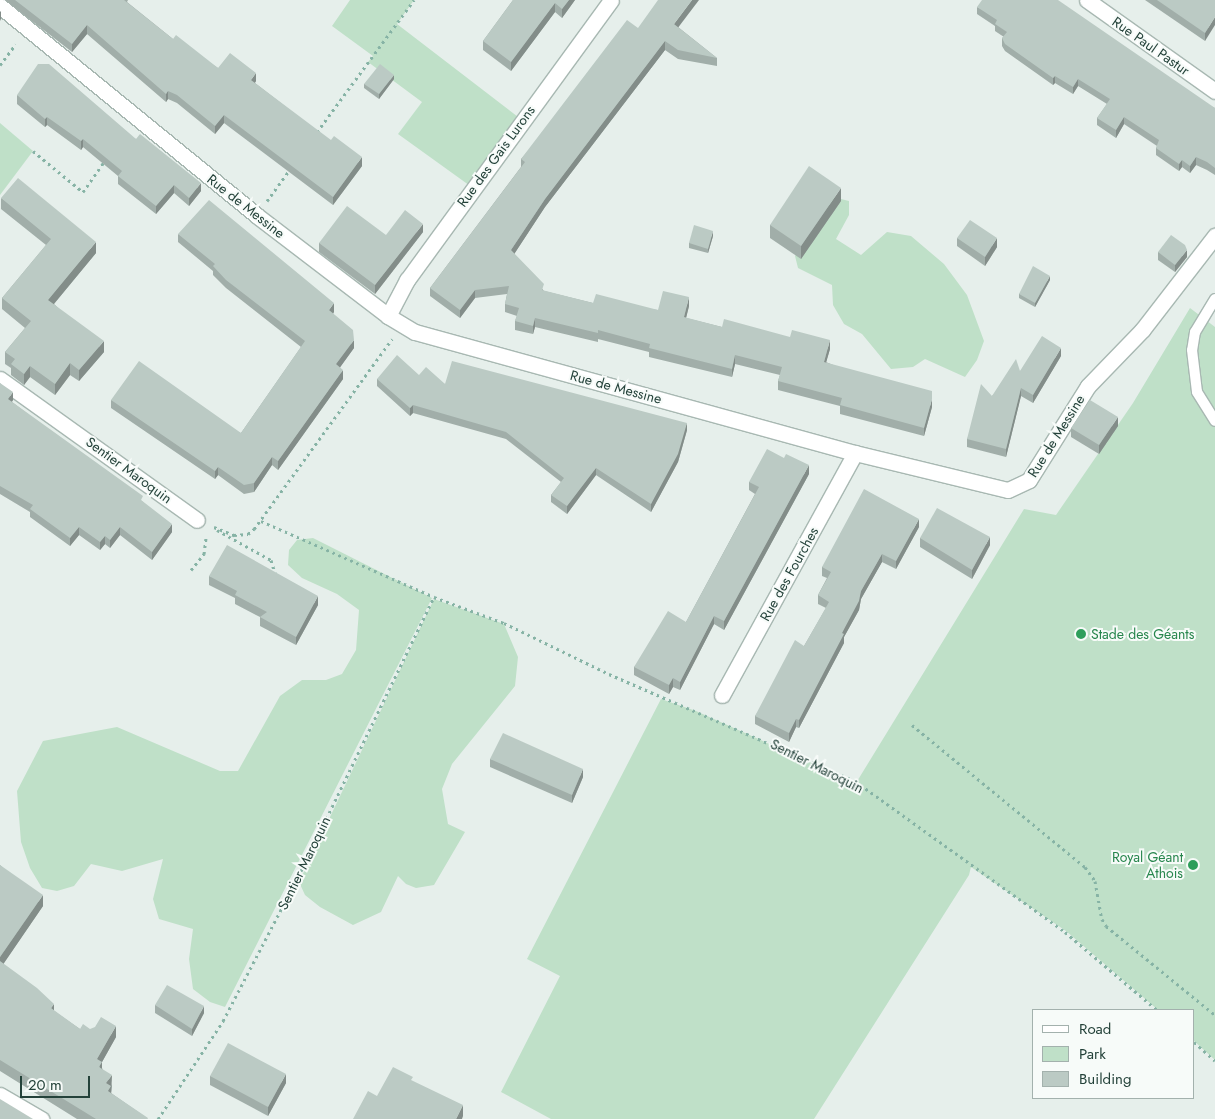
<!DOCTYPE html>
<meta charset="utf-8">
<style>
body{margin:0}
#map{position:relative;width:1215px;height:1119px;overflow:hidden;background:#e6efeb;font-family:Jost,sans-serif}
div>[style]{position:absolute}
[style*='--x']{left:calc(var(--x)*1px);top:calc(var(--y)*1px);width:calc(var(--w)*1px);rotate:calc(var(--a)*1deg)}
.green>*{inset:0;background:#bfe0c8}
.path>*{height:3px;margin-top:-1.5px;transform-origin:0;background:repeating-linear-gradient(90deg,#86b3a5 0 2.5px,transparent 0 6.5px)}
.roads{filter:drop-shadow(1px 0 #a8b8b2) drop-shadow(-1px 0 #a8b8b2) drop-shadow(0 1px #a8b8b2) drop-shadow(0 -1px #a8b8b2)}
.lane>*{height:10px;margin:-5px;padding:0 5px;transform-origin:5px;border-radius:5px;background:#fff}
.street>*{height:15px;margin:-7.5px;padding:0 7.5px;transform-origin:7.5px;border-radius:7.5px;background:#fff}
.secondary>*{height:15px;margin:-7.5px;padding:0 7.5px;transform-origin:7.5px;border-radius:7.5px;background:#fff}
.wall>*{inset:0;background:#a1aea9}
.shaded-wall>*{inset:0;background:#838d89}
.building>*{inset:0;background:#bbcac4}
.dots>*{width:14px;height:14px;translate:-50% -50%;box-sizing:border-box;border:2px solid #f7fbf9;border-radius:50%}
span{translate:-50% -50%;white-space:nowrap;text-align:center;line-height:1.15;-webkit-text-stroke:4px #f7fbf9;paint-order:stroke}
.street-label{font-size:14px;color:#24423a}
.leisure-label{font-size:14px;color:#27864d}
.left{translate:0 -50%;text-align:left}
.right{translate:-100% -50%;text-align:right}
.legend{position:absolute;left:1032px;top:1009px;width:162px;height:90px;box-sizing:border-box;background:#f7fbf9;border:1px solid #a3b1ad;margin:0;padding:6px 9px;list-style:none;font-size:15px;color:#24423a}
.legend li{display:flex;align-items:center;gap:10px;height:25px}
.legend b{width:25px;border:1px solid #a3b1ad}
.scale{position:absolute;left:20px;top:1076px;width:70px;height:22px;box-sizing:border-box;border:2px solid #24423a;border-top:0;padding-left:6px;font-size:15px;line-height:18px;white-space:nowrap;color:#24423a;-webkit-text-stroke:4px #f7fbf9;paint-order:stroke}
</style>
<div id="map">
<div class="green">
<div style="clip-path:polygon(350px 0,414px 0,397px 24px,522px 120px,473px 188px,398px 134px,422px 102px,368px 62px,373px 56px,332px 26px)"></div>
<div style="clip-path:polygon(0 123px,33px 151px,0 195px)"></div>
<div style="clip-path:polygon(833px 197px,849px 201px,849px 215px,836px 239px,861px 255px,887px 232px,911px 236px,944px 264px,967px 295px,984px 341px,977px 360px,965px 377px,925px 359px,913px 367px,891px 369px,862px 334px,844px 324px,833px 305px,832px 285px,798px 268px,795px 256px)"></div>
<div style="clip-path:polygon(1190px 308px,1215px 327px,1215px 1060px,1194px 1041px,1194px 1010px,1158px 1010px,1066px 931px,971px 867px,969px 875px,814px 1119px,551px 1119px,501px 1092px,560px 976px,527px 959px,661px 699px,696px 711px,856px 783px,1024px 509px,1056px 515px,1133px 403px)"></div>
<div style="clip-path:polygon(313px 538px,432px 598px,225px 1007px,210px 1002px,193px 989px,189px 959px,193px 929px,159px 919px,153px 899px,163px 859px,122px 871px,91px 864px,74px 886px,57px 891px,42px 888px,30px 868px,21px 842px,17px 791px,43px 741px,117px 727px,220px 771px,238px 771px,280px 696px,302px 680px,326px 680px,342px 674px,356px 650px,359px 610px,337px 594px,302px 578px,288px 565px,289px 550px,297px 540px)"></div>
<div style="clip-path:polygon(434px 599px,504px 624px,518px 657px,515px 686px,452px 764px,442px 789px,448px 824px,465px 832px,434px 885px,416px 888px,406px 884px,398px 876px,381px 912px,353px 925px,320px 907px,305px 895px,299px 882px)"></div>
</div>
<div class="path">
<div style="--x:0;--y:65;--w:26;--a:-53"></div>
<div style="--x:317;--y:132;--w:164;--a:-53.7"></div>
<div style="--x:33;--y:151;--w:65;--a:39.4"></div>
<div style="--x:83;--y:192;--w:37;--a:-55"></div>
<div style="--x:267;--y:201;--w:39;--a:-54"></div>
<div style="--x:261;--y:521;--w:189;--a:23.7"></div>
<div style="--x:434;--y:597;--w:75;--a:20.4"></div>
<div style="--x:504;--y:623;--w:117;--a:25.9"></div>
<div style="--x:609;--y:674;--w:268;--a:23.5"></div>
<div style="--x:855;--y:781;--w:259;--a:35.7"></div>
<div style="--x:1065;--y:932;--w:121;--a:40.3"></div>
<div style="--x:214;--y:527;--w:22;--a:22"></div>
<div style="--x:234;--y:535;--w:14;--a:-4"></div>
<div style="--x:248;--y:534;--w:8;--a:-40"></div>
<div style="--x:254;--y:529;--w:235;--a:-54"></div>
<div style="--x:217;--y:530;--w:62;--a:29.1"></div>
<div style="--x:271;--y:560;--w:17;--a:73"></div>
<div style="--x:191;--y:570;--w:21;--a:-51"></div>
<div style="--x:204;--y:554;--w:17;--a:-83"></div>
<div style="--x:912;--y:725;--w:224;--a:39.4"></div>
<div style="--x:1085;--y:867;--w:17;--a:54"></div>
<div style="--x:1095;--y:881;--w:39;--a:80"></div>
<div style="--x:1102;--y:919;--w:8;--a:60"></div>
<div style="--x:1106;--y:926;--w:141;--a:39.2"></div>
<div style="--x:1194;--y:1042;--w:28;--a:42"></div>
<div style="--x:158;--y:1119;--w:118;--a:-56.4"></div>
<div style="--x:223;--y:1021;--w:162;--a:-62.5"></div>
<div style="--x:298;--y:877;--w:311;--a:-64.1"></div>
</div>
<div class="roads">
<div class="lane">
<div style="--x:1215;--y:299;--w:39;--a:121"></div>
<div style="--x:1195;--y:332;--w:18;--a:99"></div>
<div style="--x:1192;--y:350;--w:42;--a:83.2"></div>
<div style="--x:1197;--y:392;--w:34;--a:58"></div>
</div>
<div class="street">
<div style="--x:1087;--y:0;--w:157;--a:35.4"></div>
<div style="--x:0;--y:6;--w:330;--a:39.2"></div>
<div style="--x:256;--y:215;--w:166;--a:37.4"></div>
<div style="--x:388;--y:316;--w:31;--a:31"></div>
<div style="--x:415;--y:332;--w:456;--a:15.4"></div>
<div style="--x:855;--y:453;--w:157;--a:13.6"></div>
<div style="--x:1008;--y:490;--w:23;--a:-25"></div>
<div style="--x:1029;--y:480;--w:111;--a:-57.9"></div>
<div style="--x:1088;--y:386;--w:79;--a:-46"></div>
<div style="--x:1143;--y:329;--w:118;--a:-52.3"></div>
<div style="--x:388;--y:316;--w:41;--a:-62.2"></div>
<div style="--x:407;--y:280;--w:346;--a:-53.9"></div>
<div style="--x:0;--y:379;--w:242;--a:35.6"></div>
<div style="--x:722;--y:695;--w:276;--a:-61.2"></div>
</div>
<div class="secondary">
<div style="--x:0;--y:1095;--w:48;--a:30.3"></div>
</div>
</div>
<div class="wall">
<div style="clip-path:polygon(5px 0,128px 0,127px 2px,173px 39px,218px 68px,256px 81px,255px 83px,362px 166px,333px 205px,224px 123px,215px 134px,177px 103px,168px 99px,166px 102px,87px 34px,72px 52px)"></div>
<div style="clip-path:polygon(513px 0,575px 0,562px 18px,555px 12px,511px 71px,483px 50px,483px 41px)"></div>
<div style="clip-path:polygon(1145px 0,1215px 0,1205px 41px)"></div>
<div style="clip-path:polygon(977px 7px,1215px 108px,1215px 175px,1207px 170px,1196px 165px,1190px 173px,1182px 167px,1179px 171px,1156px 155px,1156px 148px,1157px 146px,1124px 124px,1116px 138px,1097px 125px,1097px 118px,1107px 104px,1078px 86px,1073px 94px,1055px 83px,1053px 85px,1005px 51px,1002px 46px,1002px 38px,1004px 37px,995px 31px,995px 26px,977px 14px)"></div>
<div style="clip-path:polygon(678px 27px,717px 58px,717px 66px,678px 59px,665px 50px,545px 207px,514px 254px,544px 291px,593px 303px,658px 310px,689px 306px,686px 318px,722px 327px,830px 349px,826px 362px,932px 407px,924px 436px,840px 414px,840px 406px,778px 390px,778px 381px,780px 375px,735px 364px,732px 377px,649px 357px,649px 352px,598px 339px,598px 342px,535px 327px,533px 334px,515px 330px,515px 321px,517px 316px,505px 312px,505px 304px,507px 294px,475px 298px,460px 318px,430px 296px,430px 288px,521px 167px,521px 159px,638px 28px)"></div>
<div style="clip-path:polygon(394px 79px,379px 99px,364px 88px,364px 84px)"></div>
<div style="clip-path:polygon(17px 95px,136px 139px,201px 191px,189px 206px,174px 193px,156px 214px,118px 184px,118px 176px,83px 147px,81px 150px,47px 125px,45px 127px,17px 104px)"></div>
<div style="clip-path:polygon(1px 198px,96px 253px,54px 304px,104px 352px,79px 381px,70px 375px,55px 395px,30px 377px,24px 385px,11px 375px,11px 368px,5px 364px,5px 352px,25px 328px,2px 309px,2px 298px,46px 245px,1px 209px)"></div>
<div style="clip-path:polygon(841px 201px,801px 259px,770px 238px,770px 225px)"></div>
<div style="clip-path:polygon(423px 232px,375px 294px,319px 252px,319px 243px,386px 235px)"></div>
<div style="clip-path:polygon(178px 234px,334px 312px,333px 313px,354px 348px,340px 367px,343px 379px,278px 470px,272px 465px,254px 492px,244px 494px,218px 475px,215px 479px,111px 408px,111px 400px,241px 433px,301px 347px,226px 288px,213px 275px,213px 271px,178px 242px)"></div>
<div style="clip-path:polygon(713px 236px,708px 253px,689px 248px,689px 243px)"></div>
<div style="clip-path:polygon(957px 238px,997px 247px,985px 266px,957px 246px)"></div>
<div style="clip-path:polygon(1158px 252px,1187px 257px,1175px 272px,1158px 260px)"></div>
<div style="clip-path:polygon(1050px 280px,1035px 307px,1019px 298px,1019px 294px)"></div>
<div style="clip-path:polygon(1061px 356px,1033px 403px,1021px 396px,1006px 457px,967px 447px,967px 439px,992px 396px,1020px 371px)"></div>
<div style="clip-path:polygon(419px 375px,445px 384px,687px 430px,678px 462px,651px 512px,596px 475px,567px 514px,551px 502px,551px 495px,561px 482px,506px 439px,413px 413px,410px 416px,377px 386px,377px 379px)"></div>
<div style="clip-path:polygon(0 383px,13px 400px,12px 402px,143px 502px,172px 532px,152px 560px,120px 535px,110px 548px,105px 544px,100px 550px,79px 535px,70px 546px,30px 517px,30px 512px,0 494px)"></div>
<div style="clip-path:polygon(1118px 426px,1099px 454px,1071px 437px,1071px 428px)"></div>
<div style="clip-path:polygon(809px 474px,724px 630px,714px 624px,680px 690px,673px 687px,669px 694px,634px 675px,634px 667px,686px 622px,755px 494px,749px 490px,749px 482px)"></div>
<div style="clip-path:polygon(919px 527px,896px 569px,882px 562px,861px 599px,859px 610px,844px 637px,844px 643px,799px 728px,796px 727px,789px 742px,755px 724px,755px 716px,804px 646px,826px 608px,818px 604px,818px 595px,827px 578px,822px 576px,822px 567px)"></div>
<div style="clip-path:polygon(920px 538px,990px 545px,972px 579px,920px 547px)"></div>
<div style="clip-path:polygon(209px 576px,318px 605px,296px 645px,260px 626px,260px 617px,235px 604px,235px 598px,209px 585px)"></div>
<div style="clip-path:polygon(490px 759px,583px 777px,572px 803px,490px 767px)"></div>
<div style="clip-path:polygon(0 865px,43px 906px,3px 964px,54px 1011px,80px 1029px,90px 1029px,116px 1037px,102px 1062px,102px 1068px,112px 1086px,111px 1093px,148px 1119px,77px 1119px,0 1071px)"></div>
<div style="clip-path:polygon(155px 1005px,204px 1013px,192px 1036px,155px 1013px)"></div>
<div style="clip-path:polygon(210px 1076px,286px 1083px,268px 1116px,210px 1085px)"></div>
</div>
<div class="shaded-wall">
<div style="clip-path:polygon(569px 0,575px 0,562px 18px,562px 9px)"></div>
<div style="clip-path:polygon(692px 0,699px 0,674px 33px,674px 24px)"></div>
<div style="clip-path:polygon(555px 3px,555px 12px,511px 71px,511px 62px)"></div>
<div style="clip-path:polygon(1px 11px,1px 19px,0 21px,0 12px)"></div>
<div style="clip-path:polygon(1215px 17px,1215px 25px,1205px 41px,1205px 33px)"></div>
<div style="clip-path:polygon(87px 25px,87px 34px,72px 52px,72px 44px)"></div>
<div style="clip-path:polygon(665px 41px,665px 50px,545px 207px,511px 259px,511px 250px,545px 199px)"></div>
<div style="clip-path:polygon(256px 73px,256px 81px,251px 88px,251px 80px)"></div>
<div style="clip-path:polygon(394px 75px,394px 79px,379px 99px,379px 94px)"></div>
<div style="clip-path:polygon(1055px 76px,1055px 83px,1053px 85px,1053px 78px)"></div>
<div style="clip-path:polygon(1078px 79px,1078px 86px,1073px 94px,1073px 87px)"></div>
<div style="clip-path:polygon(168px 91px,168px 99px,166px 102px,166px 94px)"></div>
<div style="clip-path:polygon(224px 115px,224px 123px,215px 134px,215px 126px)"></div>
<div style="clip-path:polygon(47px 117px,47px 125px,45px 127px,45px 119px)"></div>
<div style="clip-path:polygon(1124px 117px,1124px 124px,1116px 138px,1116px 130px)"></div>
<div style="clip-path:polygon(83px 139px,83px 147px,81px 150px,81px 141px)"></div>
<div style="clip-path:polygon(362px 157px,362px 166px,333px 205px,333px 197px)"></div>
<div style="clip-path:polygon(1196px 157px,1196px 165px,1190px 173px,1190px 166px)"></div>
<div style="clip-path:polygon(1182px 160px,1182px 167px,1179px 171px,1179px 164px)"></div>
<div style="clip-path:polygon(201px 183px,201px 191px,189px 206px,189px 198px)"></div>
<div style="clip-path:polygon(174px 185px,174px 193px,156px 214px,156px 206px)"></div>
<div style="clip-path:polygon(841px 188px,841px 201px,801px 259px,801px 246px)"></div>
<div style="clip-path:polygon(423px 224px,423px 232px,375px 294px,375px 285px)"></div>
<div style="clip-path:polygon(713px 231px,713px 236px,708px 253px,708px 249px)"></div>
<div style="clip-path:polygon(997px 238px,997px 247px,985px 266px,985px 257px)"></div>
<div style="clip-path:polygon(96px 242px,96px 253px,48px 311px,48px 300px)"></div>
<div style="clip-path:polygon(1187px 250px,1187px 257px,1175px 272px,1175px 265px)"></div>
<div style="clip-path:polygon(1050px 276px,1050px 280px,1035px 307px,1035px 303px)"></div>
<div style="clip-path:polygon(475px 290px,475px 298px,460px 318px,460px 310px)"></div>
<div style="clip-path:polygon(689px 297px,689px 306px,684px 326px,684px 317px)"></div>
<div style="clip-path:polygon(334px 303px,334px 312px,329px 319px,329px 310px)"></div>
<div style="clip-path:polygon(535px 318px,535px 327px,533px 334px,533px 326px)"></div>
<div style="clip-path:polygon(354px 340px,354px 348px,336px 373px,336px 364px)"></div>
<div style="clip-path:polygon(830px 340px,830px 349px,824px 370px,824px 362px)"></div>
<div style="clip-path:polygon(104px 341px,104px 352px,79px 381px,79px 370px)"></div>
<div style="clip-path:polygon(1061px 348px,1061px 356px,1033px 403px,1033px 395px)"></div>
<div style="clip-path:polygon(735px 355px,735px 364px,732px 377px,732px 369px)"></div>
<div style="clip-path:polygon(70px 363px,70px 375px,55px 395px,55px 384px)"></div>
<div style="clip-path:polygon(30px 366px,30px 377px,24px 385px,24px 374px)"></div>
<div style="clip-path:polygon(343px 370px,343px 379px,278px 470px,278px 461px)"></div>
<div style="clip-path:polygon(1021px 388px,1021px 396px,1006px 457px,1006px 449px)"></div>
<div style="clip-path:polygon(13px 392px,13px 400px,8px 407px,8px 399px)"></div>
<div style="clip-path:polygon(932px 399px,932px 407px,924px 436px,924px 428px)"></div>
<div style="clip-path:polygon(413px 405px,413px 413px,410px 416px,410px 408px)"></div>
<div style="clip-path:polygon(1118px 417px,1118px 426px,1099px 454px,1099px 445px)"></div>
<div style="clip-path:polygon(687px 423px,687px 430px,678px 462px,651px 512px,651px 504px)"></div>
<div style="clip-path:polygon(272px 457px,272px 465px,254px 492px,254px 483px)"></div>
<div style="clip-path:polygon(809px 465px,809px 474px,724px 630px,724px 621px)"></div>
<div style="clip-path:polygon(218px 467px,218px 475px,215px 479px,215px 471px)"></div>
<div style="clip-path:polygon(596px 468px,596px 475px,567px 514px,567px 506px)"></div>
<div style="clip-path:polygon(919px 519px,919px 527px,896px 569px,896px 561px)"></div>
<div style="clip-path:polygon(172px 524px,172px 532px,152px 560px,152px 552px)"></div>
<div style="clip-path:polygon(79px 527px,79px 535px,70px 546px,70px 538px)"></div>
<div style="clip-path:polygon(120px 527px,120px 535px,110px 548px,110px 540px)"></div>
<div style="clip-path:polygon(105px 536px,105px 544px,100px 550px,100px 542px)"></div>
<div style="clip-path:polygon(990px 537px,990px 545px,972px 579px,972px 570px)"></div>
<div style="clip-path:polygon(882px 554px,882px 562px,861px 599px,859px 610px,844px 637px,844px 643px,799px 728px,799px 720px,842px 633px,861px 591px)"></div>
<div style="clip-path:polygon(318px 596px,318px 605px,296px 645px,296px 637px)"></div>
<div style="clip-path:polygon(714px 616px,714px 624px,680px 690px,680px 682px)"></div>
<div style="clip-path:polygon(673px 678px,673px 687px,669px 694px,669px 685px)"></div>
<div style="clip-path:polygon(796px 719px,796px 727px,789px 742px,789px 733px)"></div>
<div style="clip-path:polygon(583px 769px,583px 777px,572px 803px,572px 795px)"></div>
<div style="clip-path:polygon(43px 895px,43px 906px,0 969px,0 957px)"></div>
<div style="clip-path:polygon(54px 1004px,54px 1015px,51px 1008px)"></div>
<div style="clip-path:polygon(204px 1006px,204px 1013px,192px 1036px,192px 1029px)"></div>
<div style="clip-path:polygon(116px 1026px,116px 1037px,102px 1062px,102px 1073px,97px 1059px)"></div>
<div style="clip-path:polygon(286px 1074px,286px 1083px,268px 1116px,268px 1107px)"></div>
<div style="clip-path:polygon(112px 1075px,111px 1098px,108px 1102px,106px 1083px)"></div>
<div style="clip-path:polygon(463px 1105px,463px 1116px,462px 1119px,456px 1119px)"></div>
</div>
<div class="building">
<div style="clip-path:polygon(15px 0,124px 0,173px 39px,176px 35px,218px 68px,230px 53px,256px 73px,251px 80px,331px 140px,334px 136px,362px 157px,333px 197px,224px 115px,215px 126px,177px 95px,168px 91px,166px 94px,87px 25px,72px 44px)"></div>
<div style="clip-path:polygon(513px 0,569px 0,562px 9px,555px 3px,511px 62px,483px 41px)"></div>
<div style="clip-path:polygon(658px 0,692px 0,674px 24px,717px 58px,678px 50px,665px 41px,545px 199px,511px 250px,544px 284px,542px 290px,593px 303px,596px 294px,658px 310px,663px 291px,689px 297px,684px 317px,722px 327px,724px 319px,790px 337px,792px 330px,830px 340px,824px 362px,932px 391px,932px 399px,924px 428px,840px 405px,842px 398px,778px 381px,782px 367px,735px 355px,732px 369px,649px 348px,650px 344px,598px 330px,598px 333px,535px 318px,533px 326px,515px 321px,519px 308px,505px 304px,509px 286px,475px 290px,460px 310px,430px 288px,525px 162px,521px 159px,627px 20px,638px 28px)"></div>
<div style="clip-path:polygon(982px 0,1058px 0,1215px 108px,1215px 168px,1207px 162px,1196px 157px,1190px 166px,1182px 160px,1179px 164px,1156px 148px,1159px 140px,1124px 117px,1116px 130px,1097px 118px,1110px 99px,1078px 79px,1073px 87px,1055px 76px,1053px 78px,1005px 44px,1002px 38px,1007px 32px,995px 24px,997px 20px,977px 7px)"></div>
<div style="clip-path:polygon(1157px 0,1215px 0,1215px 17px,1205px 33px)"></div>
<div style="clip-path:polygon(38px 64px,49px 64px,136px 139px,140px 134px,201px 183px,189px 198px,174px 185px,156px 206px,118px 176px,122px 171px,83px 139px,81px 141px,47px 117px,45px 119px,17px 95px)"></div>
<div style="clip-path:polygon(380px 64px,394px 75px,379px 94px,364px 84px)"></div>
<div style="clip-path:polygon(809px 166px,841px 188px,801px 246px,770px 225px)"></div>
<div style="clip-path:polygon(18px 178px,96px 242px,48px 300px,104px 341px,79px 370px,70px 363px,55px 384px,30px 366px,24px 374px,11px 364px,15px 359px,5px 352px,31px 321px,2px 298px,51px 239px,1px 198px)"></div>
<div style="clip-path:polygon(209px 200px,334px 303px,329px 310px,353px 330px,354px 340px,336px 364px,343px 370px,278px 461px,272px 457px,254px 483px,244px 485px,218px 467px,215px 471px,111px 400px,139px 361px,241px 433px,305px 341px,226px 280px,213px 266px,215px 264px,178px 234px)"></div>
<div style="clip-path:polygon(347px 206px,386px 235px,405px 210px,423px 224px,375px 285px,319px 243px)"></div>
<div style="clip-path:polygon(970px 220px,997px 238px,985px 257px,957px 238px)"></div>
<div style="clip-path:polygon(694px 225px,713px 231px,708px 249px,689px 243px)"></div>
<div style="clip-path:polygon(1171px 235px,1185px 245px,1187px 250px,1175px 265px,1158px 252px)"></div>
<div style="clip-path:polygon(1033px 266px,1050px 276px,1035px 303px,1019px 294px)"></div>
<div style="clip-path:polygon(1042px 336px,1061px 348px,1033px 395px,1021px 388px,1006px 449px,967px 439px,981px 384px,992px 396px,1016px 359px,1020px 371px)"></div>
<div style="clip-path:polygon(397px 355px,419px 375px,426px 367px,445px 384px,452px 361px,687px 423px,678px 454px,651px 504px,596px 468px,567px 506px,551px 495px,564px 478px,506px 432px,413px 405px,410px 408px,377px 379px)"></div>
<div style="clip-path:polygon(0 383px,13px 392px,8px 399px,143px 496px,141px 500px,172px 524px,152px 552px,120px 527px,110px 540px,105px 536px,100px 542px,79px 527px,70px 538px,30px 509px,33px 505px,0 486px)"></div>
<div style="clip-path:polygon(1090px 400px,1118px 417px,1099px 445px,1071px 428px)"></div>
<div style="clip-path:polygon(767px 449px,784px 458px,786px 454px,809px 465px,724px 621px,714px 616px,680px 682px,673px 678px,669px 685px,634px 667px,668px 611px,686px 622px,759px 487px,749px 482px)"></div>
<div style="clip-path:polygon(864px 489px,919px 519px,896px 561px,882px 554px,861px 591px,859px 601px,842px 633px,844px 634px,799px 720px,796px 719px,789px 733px,755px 716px,795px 640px,804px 646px,829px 602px,818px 595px,831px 572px,822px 567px)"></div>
<div style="clip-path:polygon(937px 508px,990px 537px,972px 570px,920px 538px)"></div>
<div style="clip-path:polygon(227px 545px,318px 596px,296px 637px,260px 617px,267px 612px,235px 595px,237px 591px,209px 576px)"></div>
<div style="clip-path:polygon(503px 733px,583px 769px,572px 795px,490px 759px)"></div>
<div style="clip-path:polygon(0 865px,43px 895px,0 957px)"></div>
<div style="clip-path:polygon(0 961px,37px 988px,54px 1004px,51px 1008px,80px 1029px,83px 1024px,90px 1029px,95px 1027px,101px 1017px,116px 1026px,97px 1059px,102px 1062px,99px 1067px,112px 1075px,106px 1083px,111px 1086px,108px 1091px,148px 1118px,147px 1119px,96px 1119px,0 1060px)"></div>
<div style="clip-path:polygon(167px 985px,204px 1006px,192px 1029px,155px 1005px)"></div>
<div style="clip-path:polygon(228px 1043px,286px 1074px,268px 1107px,210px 1076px)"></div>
<div style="clip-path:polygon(393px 1067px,413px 1077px,411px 1080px,463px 1105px,456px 1119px,353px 1119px,368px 1091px,377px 1096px)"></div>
<div style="clip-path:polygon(0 1099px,33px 1119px,0 1119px)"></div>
</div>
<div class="dots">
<div style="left:1081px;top:634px;background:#2e9e5b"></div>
<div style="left:1193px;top:865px;background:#2e9e5b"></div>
</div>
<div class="street-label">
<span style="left:1151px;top:46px;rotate:35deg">Rue Paul Pastur</span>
<span style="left:496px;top:156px;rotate:-54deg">Rue des Gais Lurons</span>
<span style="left:246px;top:206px;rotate:38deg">Rue de Messine</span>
<span style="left:616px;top:387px;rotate:15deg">Rue de Messine</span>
<span style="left:1056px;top:436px;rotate:-58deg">Rue de Messine</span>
<span style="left:129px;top:470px;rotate:36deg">Sentier Maroquin</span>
<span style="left:789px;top:574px;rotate:-61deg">Rue des Fourches</span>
<span style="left:817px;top:766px;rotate:27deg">Sentier Maroquin</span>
<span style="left:304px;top:863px;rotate:-64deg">Sentier Maroquin</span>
</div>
<div class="leisure-label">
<span class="left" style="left:1091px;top:634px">Stade des Géants</span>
<span class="right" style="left:1183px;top:865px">Royal Géant<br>Athois</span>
</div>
<ul class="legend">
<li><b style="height:6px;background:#fff"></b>Road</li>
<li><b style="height:14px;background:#bfe0c8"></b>Park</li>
<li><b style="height:14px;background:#bbcac4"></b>Building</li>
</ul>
<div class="scale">20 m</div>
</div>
